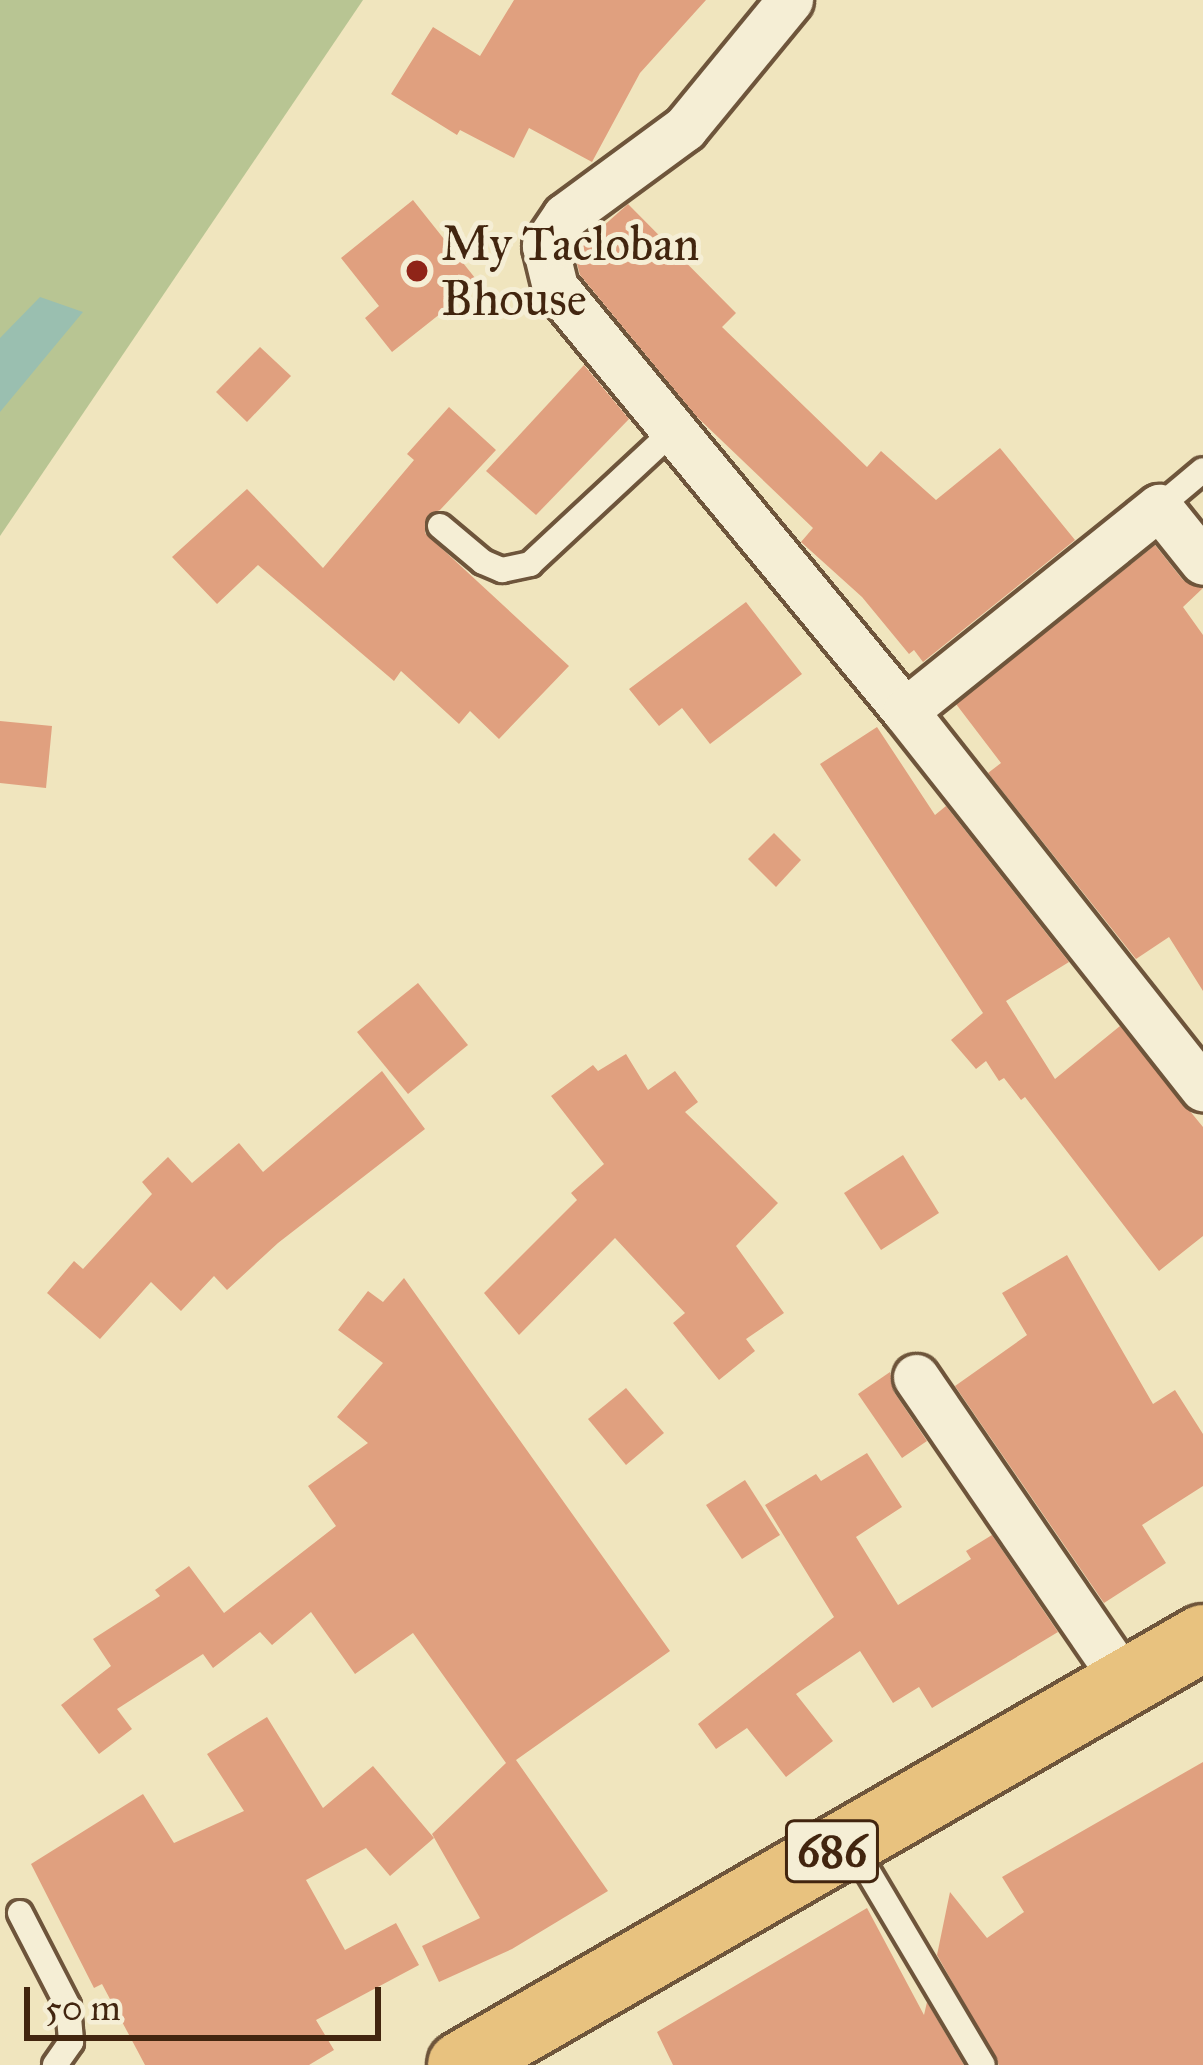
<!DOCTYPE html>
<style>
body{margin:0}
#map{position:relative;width:1203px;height:2065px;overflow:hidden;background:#f0e5be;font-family:"IM FELL Great Primer",serif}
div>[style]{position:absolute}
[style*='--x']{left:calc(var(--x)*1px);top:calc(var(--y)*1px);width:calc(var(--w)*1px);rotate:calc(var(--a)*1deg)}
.green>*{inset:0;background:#b8c593}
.water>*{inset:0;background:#9abfb0}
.building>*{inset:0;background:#e0a07f}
.roads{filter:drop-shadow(3px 0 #6e553b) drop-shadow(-3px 0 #6e553b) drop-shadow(0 3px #6e553b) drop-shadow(0 -3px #6e553b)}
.service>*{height:24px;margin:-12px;padding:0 12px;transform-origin:12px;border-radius:12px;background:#f5eed5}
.minor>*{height:45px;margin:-22.5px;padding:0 22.5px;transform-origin:22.5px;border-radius:22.5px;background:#f5eed5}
.primary>*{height:66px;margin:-33px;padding:0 33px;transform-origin:33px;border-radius:33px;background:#e8c27f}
.dots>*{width:33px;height:33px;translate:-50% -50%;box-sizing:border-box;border:6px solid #f5eed5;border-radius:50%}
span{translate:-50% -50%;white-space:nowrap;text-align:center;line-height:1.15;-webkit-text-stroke:10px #f5eed5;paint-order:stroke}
.shield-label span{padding:3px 9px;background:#f5eed5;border:3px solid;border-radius:9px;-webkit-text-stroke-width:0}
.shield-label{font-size:45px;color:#42250f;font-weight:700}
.poi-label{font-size:48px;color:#42250f}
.left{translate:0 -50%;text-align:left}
.scale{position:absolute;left:24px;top:1987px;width:357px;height:54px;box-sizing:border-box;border:6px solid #42250f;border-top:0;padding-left:15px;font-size:36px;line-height:42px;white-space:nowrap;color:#42250f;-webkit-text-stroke:9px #f5eed5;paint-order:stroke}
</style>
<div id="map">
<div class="green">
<div style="clip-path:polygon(0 0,363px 0,0 536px)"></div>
</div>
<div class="water">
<div style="clip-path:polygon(40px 297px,83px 312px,0 412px,0 338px)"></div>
</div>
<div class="building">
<div style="clip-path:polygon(514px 0,706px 0,640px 73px,592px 162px,529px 128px,514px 158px,460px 130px,457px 135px,391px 94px,433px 27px,480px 56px)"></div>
<div style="clip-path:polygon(413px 200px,479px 283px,392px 352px,365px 318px,379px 306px,341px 258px)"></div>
<div style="clip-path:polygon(628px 204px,736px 313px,722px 327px,867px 467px,881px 451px,936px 500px,1000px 448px,1075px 540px,923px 662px,914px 650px,909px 654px,862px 597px,801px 542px,813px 528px,697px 417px,580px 275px,574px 252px)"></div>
<div style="clip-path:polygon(260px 347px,291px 376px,247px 422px,216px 392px)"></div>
<div style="clip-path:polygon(584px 365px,629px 419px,536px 515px,486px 471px)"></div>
<div style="clip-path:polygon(449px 407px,496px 450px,440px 510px,428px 515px,425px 533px,569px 666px,499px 739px,470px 711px,459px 724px,401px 671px,394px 681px,258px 565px,217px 604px,172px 557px,247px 489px,323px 568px,414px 460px,407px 454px)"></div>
<div style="clip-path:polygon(1155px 545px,1183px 580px,1203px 588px,1183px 607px,1203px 635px,1203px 991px,1169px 937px,1136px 959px,988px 773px,1001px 763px,956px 704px)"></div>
<div style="clip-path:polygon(746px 602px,802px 674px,710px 744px,682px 708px,659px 726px,629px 689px)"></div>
<div style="clip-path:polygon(0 721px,52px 726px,46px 788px,0 783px)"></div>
<div style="clip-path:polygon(877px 727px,935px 815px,946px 806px,1069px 962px,1006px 1001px,1055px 1079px,1120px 1026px,1203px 1127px,1203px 1236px,1159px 1271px,1025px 1097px,1021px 1100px,1004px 1078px,999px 1081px,986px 1061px,976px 1069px,951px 1040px,983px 1013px,820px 764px)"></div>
<div style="clip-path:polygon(774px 833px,801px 860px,776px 887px,748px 859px)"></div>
<div style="clip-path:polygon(418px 983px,468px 1045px,408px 1094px,357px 1032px)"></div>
<div style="clip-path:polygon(626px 1054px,648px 1090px,675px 1071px,698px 1102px,685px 1112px,778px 1203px,736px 1246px,784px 1313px,746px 1339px,755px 1351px,719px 1380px,673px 1323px,685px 1313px,615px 1238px,519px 1335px,484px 1293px,577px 1200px,571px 1193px,604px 1164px,551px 1096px,593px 1065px,598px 1071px)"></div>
<div style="clip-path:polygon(382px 1071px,425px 1129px,278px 1243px,227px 1290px,214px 1276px,181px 1311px,151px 1282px,100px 1339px,47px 1293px,74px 1261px,83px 1269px,152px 1194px,142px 1182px,168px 1157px,192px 1183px,239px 1143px,263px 1172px)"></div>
<div style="clip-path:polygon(903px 1155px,939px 1213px,881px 1250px,844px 1193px)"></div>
<div style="clip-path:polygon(1067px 1255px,1153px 1404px,1175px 1390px,1203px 1434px,1203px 1486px,1142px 1525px,1166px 1563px,1104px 1603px,955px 1386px,1027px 1335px,1002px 1293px)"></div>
<div style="clip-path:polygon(404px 1278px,670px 1651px,516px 1760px,608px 1891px,512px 1949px,439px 1982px,422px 1946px,480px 1918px,432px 1834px,506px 1763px,413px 1633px,355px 1674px,311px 1612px,272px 1645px,260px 1632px,213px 1668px,203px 1654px,117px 1709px,132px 1729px,99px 1754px,61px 1705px,111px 1666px,93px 1639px,160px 1596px,155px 1590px,189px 1566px,224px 1613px,336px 1526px,308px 1486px,368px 1443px,337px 1417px,383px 1363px,338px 1330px,368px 1291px,383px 1302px)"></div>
<div style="clip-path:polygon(890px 1372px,894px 1392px,927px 1441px,902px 1458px,858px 1394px)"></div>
<div style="clip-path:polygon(626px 1388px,664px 1433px,626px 1465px,588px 1419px)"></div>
<div style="clip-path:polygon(867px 1453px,902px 1507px,856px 1537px,898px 1605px,971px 1559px,966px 1551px,992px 1535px,1058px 1632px,932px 1708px,919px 1687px,893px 1703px,860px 1651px,796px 1694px,833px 1741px,786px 1777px,747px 1728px,716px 1749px,698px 1724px,834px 1617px,765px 1505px,816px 1474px,821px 1481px)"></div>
<div style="clip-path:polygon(745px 1480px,780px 1535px,742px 1559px,706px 1505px)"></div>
<div style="clip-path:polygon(267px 1717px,323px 1808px,373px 1766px,434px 1838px,390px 1876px,366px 1848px,306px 1880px,345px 1950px,396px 1923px,419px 1965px,316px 2020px,334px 2050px,309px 2065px,145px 2065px,102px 1984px,94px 1988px,31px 1864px,143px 1794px,174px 1843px,244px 1811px,207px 1754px)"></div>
<div style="clip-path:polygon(1203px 1762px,1203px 2065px,999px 2065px,937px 1955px,950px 1892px,987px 1938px,1024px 1912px,1002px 1877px)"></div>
<div style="clip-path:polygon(867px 1908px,924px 2015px,927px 2002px,964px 2065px,673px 2065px,657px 2032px)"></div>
</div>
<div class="roads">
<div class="service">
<div style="--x:1159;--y:507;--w:57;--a:-40.1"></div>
<div style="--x:440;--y:526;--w:56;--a:39.9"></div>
<div style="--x:483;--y:562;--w:21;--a:23"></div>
<div style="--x:502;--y:570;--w:29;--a:-12"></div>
<div style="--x:530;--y:564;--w:195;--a:-42.9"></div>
<div style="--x:851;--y:1843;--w:258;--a:59.3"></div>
<div style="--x:20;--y:1913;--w:105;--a:62.7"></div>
<div style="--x:68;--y:2006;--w:36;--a:85"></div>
<div style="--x:71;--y:2042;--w:28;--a:125"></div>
</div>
<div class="minor">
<div style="--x:790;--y:0;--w:166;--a:129.4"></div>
<div style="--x:685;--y:128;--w:149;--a:143.7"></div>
<div style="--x:565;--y:216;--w:36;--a:124"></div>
<div style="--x:545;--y:246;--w:42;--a:76.3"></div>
<div style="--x:555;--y:287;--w:550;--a:50.46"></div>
<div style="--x:905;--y:711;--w:481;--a:51.7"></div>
<div style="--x:905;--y:711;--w:326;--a:-38.8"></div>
<div style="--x:1159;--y:507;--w:70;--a:51.3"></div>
<div style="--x:916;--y:1377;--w:370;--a:55.6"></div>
</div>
<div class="primary">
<div style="--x:461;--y:2065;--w:856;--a:-29.92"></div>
</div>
</div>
<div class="dots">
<div style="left:417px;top:271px;background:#8f2418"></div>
</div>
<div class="shield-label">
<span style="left:832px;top:1851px">686</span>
</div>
<div class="poi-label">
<span class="left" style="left:441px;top:271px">My Tacloban<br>Bhouse</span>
</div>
<div class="scale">50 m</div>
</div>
